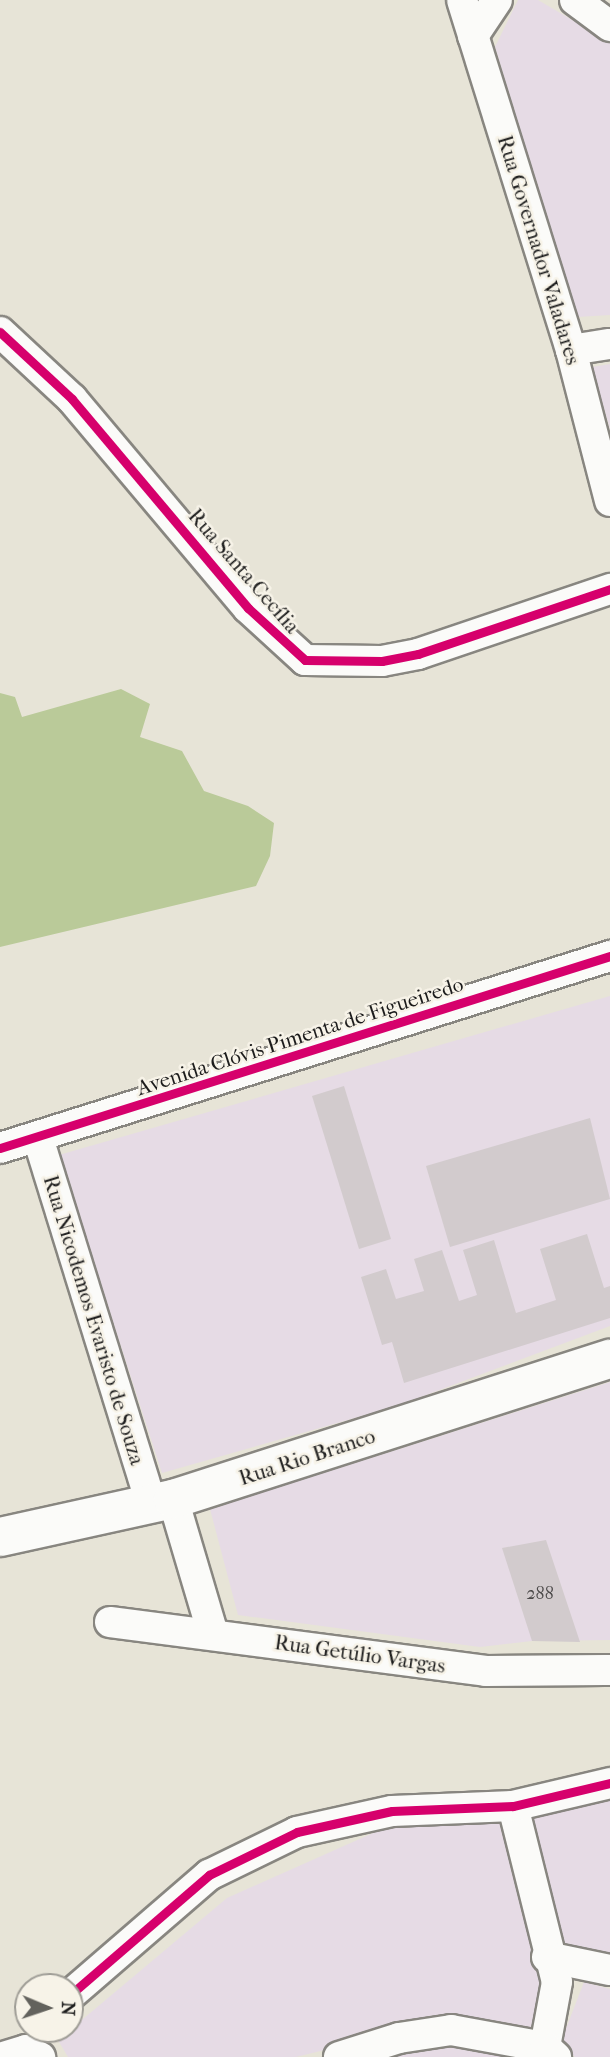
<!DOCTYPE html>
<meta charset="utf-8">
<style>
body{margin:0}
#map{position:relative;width:610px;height:2057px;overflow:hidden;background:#e7e4d7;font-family:"IM FELL French Canon",serif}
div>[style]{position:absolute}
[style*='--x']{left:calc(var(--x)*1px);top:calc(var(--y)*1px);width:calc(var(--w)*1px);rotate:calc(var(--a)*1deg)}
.built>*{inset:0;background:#e6dbe5}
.forest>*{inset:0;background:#baca99}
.building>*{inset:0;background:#d2cbcd}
.roads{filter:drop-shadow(2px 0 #888680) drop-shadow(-2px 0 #888680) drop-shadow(0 2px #888680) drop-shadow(0 -2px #888680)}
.minor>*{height:30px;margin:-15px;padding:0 15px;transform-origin:15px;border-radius:15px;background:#fbfbf9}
.major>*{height:38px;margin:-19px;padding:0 19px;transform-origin:19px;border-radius:19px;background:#fbfbf9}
.cycleway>*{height:9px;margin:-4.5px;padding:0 4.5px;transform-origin:4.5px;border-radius:4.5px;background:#d6006c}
span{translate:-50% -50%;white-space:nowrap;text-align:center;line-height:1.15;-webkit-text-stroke:5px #f7f3e8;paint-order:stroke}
.number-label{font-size:18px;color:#4a4848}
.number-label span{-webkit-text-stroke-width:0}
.street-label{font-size:21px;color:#1c1c1c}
.north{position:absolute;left:14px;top:1973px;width:70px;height:70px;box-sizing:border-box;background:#f7f3e8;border:2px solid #9f9d96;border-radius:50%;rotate:92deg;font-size:19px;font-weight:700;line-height:28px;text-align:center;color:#1c1c1c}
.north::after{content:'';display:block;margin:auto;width:24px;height:32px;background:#63625d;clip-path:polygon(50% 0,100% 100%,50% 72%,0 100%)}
</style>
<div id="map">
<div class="built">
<div style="clip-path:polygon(518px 0,538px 0,610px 42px,610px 315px,577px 317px,495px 47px)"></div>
<div style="clip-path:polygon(610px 364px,610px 429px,592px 367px)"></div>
<div style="clip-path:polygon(610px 996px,610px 1326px,397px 1406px,162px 1473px,59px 1155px)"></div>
<div style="clip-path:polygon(610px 1382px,610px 1640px,532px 1641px,480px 1647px,238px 1615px,210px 1509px)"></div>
<div style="clip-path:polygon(610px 1793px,610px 1956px,558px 1946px,532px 1811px)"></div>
<div style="clip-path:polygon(503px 1821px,542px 1984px,537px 2030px,349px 2044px,296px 2057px,68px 2057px,58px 2040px,227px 1898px,382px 1829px)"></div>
<div style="clip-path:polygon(584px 1982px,610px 1989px,610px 2057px,575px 2057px,560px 2044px)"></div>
<div style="clip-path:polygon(495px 2042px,517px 2057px,365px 2057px,397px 2048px)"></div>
</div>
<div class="forest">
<div style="clip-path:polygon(121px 689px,150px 704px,140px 737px,182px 751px,204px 791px,248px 806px,274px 823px,270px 856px,256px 886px,0 947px,0 693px,15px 697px,22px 717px)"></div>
</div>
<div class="building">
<div style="clip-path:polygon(344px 1086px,391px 1239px,359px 1249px,312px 1096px)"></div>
<div style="clip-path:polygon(590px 1118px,610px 1199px,450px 1247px,426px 1166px)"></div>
<div style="clip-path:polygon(587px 1234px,604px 1288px,610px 1286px,610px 1318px,404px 1383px,392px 1342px,382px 1345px,361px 1277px,386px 1269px,396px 1299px,424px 1291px,414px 1259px,442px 1250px,459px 1301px,477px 1295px,463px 1250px,494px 1240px,516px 1313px,556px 1300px,540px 1249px)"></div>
<div style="clip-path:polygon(546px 1540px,580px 1642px,532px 1641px,502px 1548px)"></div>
</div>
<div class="roads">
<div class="minor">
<div style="--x:462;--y:0;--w:367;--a:72.7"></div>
<div style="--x:571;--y:350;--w:156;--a:75.5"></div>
<div style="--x:575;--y:0;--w:44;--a:36.6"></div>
<div style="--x:473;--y:36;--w:43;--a:-56.3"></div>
<div style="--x:0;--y:332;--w:98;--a:42.9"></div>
<div style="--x:72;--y:399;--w:273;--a:49.9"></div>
<div style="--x:248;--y:608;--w:77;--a:42.4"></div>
<div style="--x:305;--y:660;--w:77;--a:0.7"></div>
<div style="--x:382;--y:661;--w:37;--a:-11"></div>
<div style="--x:418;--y:654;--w:203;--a:-18.7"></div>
<div style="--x:571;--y:350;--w:39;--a:-9"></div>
<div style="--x:38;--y:1138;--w:381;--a:72.8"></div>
<div style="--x:0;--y:1148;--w:640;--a:-17.47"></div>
<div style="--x:173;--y:1499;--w:141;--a:73.5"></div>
<div style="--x:110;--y:1622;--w:379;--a:7.4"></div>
<div style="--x:486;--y:1671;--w:124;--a:-0.5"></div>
<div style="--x:513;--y:1806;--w:181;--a:76"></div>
<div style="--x:557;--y:1982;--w:66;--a:100.5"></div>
<div style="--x:547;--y:1957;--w:64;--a:11.7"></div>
<div style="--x:70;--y:1995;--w:184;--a:-40.8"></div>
<div style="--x:209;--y:1875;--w:98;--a:-26"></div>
<div style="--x:297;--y:1832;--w:97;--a:-12.5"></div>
<div style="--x:392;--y:1811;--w:121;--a:-2.4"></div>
<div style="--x:513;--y:1806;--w:100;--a:-13.3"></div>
<div style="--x:3;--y:2057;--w:24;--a:-17"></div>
<div style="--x:26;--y:2050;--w:16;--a:27"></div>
<div style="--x:339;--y:2057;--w:63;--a:-17.6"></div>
<div style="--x:399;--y:2038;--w:53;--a:-8.7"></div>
<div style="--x:451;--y:2030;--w:96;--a:10.3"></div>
<div style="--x:545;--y:2047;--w:15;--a:42"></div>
</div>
<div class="major">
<div style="--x:0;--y:1537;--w:177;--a:-12.4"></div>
<div style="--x:173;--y:1499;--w:459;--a:-17.8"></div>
</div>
</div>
<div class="cycleway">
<div style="--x:0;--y:332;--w:98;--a:42.9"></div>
<div style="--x:72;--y:399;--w:273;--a:49.9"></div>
<div style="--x:248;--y:608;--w:77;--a:42.4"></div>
<div style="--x:305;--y:660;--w:77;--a:0.7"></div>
<div style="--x:382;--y:661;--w:37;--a:-11"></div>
<div style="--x:418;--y:654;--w:203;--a:-18.7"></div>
<div style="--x:0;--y:1148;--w:640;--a:-17.47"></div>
<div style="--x:70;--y:1995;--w:184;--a:-40.8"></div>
<div style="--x:209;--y:1875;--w:98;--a:-26"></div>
<div style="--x:297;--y:1832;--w:97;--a:-12.5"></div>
<div style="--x:392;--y:1811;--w:121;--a:-2.4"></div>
<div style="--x:513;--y:1806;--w:100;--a:-13.3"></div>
</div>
<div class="number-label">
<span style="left:540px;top:1594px">288</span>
</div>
<div class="street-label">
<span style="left:539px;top:250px;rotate:73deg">Rua Governador Valadares</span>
<span style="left:244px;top:571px;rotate:49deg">Rua Santa Cecília</span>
<span style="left:300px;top:1036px;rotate:-18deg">Avenida Clóvis Pimenta de Figueiredo</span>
<span style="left:94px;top:1320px;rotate:73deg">Rua Nicodemos Evaristo de Souza</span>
<span style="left:307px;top:1457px;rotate:-18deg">Rua Rio Branco</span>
<span style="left:360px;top:1654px;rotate:8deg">Rua Getúlio Vargas</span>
</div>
<div class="north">N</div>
</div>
